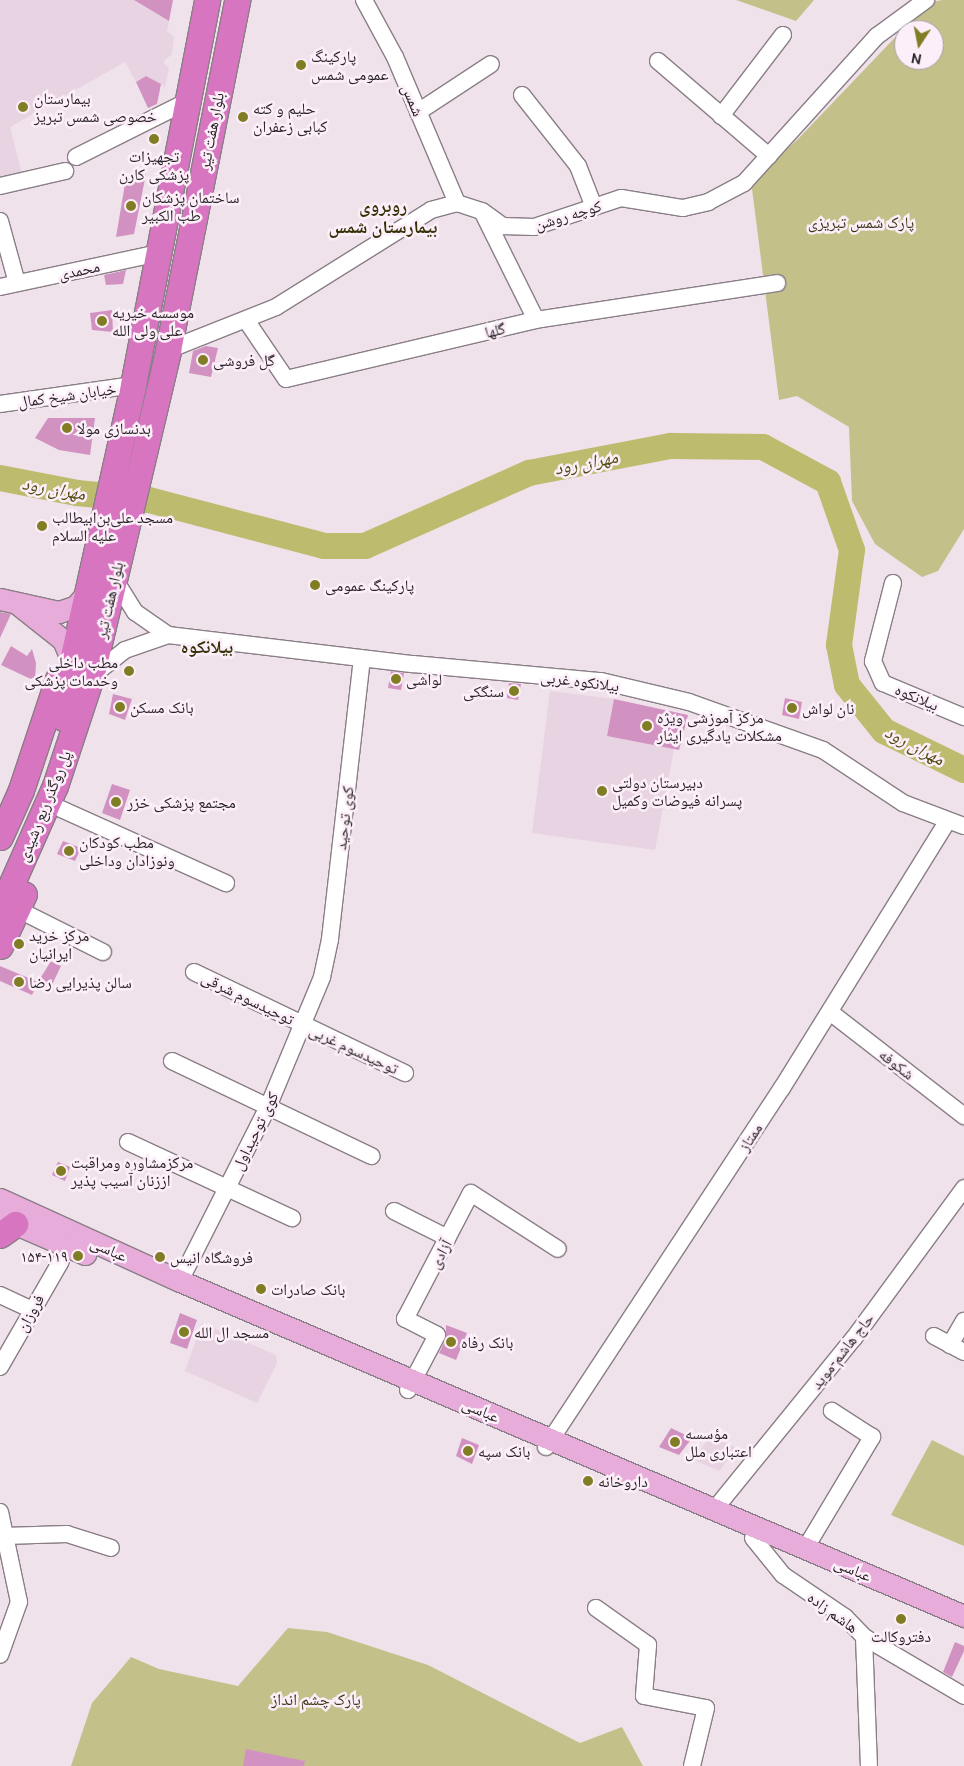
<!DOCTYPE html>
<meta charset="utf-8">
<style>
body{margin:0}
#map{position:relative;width:964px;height:1766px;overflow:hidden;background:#efe2eb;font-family:Ubuntu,"Noto Naskh Arabic",sans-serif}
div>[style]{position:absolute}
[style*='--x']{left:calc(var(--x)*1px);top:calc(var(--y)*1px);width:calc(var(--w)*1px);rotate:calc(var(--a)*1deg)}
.built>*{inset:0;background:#e7d3e1}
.green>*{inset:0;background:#c3c189}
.river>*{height:26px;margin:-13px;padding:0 13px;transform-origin:13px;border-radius:13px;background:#bdbb6e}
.building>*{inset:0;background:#d292c1}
.roads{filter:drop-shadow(1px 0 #8a7e86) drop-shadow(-1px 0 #8a7e86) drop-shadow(0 1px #8a7e86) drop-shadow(0 -1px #8a7e86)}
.minor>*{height:16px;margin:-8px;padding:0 8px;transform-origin:8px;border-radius:8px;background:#fff}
.major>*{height:21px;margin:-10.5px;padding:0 10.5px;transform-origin:10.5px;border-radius:10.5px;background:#e7acda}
.highway>*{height:25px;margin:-12.5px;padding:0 12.5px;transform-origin:12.5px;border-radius:12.5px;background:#d775c1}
.dots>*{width:14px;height:14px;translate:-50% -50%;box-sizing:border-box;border:2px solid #fdeff9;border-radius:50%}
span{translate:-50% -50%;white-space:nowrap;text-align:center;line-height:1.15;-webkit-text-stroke:5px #fdeff9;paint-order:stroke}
.poi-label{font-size:16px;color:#292427}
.left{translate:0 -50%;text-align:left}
.right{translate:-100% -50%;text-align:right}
.street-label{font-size:16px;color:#292427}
.park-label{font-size:16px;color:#383715}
.neighbourhood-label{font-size:18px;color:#343207;font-weight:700}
.water-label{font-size:18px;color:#504e13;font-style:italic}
.north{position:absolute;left:894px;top:20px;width:50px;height:50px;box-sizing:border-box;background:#fdeff9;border:1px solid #a89ea5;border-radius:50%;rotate:191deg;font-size:14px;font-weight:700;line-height:20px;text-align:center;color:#292427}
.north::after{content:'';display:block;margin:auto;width:18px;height:22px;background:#817d24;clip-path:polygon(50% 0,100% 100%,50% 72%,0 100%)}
</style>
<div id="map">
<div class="built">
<div style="clip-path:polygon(0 0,134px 0,169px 21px,167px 31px,174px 37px,172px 54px,163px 62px,169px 68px,165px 87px,146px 76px,136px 82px,125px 62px,10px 127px,22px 174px,0 180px)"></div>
<div style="clip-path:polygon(550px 691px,614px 699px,607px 736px,674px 749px,655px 850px,532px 833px)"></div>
<div style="clip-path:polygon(202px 1323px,276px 1355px,277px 1363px,257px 1403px,185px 1371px)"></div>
<div style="clip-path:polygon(710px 1436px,737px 1448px,719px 1471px,694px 1460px)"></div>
</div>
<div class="green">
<div style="clip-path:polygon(736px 0,814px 0,796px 21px)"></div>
<div style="clip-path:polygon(evenodd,942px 0,964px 0,964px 529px,938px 571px,922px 577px,875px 544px,852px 501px,849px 427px,797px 396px,779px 400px,751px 181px,798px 139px,928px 3px,942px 0,904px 30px,934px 30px,934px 60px,904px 60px,904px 30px)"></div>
<div style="clip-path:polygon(932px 1440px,964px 1456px,964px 1546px,891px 1515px)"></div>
<div style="clip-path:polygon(288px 1628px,327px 1632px,428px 1665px,580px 1743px,622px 1727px,643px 1766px,71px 1766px,92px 1703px,131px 1657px,159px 1669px,238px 1686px)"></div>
</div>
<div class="river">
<div style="--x:0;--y:478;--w:78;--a:11"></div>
<div style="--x:77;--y:493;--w:72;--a:5.6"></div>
<div style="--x:149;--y:500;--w:181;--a:14.7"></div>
<div style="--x:324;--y:546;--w:41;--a:0"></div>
<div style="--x:365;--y:546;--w:180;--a:-24"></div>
<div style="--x:529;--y:473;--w:145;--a:-10.8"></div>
<div style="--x:671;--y:446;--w:92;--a:0.6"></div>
<div style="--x:763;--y:447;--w:74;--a:28.3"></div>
<div style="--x:828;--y:482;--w:72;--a:70.6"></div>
<div style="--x:852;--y:550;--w:96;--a:97.8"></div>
<div style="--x:839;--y:645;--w:41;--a:78.7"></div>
<div style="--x:847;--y:685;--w:59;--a:51.2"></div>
<div style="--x:884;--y:731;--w:89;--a:26"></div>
</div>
<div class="building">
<div style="clip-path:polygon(134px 0,173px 0,169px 21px)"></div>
<div style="clip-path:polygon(146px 76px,161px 84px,157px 104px,148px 108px,136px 82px)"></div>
<div style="clip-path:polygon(146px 174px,134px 234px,116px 237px,126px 178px)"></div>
<div style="clip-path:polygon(126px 270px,123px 284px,106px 285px,104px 275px)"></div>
<div style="clip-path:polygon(112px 310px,113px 332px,92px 330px,90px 313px)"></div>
<div style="clip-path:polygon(206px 346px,218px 348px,211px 377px,189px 373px,193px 351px)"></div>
<div style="clip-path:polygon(48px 418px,95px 418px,90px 455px,59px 450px,35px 438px)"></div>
<div style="clip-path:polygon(0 612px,11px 614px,0 638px)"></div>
<div style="clip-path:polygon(11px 646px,27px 656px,32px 649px,36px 663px,35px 681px,1px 665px)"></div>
<div style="clip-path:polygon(391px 671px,404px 673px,401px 690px,388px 688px)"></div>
<div style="clip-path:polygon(509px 683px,521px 684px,518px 700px,507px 698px)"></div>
<div style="clip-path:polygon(113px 694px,132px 699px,125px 720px,109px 714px)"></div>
<div style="clip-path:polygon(785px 698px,802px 702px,799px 719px,782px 715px)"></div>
<div style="clip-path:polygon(614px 699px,688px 715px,679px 750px,607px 736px)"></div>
<div style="clip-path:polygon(112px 784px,130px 790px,120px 820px,102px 813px)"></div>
<div style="clip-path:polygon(63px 841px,81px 848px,75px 861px,57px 854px)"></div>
<div style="clip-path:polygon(51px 961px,61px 966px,50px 989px,38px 982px)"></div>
<div style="clip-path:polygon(0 966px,38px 982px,32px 995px,0 981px)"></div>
<div style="clip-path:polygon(58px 1162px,70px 1167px,65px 1181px,52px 1175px)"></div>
<div style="clip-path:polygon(180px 1313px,197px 1320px,187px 1349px,170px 1343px)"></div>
<div style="clip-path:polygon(446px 1325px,467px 1333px,456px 1360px,439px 1353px,446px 1339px)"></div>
<div style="clip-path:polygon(671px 1428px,692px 1438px,679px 1455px,659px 1447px)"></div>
<div style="clip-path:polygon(462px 1438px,479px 1445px,472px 1464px,456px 1456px)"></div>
<div style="clip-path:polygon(955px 1642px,964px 1646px,964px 1651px,952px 1677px,943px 1672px)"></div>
<div style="clip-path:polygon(246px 1749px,305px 1761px,304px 1766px,243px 1766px)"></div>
</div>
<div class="roads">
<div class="minor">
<div style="--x:364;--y:0;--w:65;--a:61.5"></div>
<div style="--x:395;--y:57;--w:159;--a:67"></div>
<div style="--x:658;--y:61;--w:146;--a:40.6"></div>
<div style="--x:522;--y:95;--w:90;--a:51.7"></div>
<div style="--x:578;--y:166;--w:44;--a:68.7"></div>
<div style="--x:418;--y:112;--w:87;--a:-33.3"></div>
<div style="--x:721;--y:116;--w:102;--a:-52.6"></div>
<div style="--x:76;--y:157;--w:125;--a:-26.6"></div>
<div style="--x:0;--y:186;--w:67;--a:-13"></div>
<div style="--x:483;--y:213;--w:119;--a:63.6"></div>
<div style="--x:0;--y:221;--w:64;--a:74.7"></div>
<div style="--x:0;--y:287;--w:163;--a:-12.1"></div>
<div style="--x:246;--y:320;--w:71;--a:55.9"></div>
<div style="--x:286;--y:379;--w:257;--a:-13.3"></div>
<div style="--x:536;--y:320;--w:244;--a:-8.7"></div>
<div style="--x:168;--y:350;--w:116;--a:-21.7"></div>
<div style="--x:276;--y:307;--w:183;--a:-32"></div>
<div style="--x:431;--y:210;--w:27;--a:-15"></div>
<div style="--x:457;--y:203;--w:26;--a:18"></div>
<div style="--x:482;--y:211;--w:26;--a:36"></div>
<div style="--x:503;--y:226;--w:31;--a:2"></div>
<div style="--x:534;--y:227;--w:92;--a:-18.4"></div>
<div style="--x:621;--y:198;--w:63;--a:9.2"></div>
<div style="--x:683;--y:208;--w:26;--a:-13"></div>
<div style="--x:708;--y:202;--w:41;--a:-27.8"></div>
<div style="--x:744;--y:183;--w:198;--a:-47.9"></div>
<div style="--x:877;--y:36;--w:61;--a:-36.3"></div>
<div style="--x:0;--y:404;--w:134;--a:-8.1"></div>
<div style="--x:115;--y:580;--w:38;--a:58"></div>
<div style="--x:135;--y:612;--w:40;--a:34.9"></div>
<div style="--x:893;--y:583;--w:81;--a:104.4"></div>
<div style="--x:873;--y:661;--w:24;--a:66"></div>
<div style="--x:883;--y:683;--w:88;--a:22.8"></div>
<div style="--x:92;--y:676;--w:42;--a:-38.2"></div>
<div style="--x:125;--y:650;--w:46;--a:-19.2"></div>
<div style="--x:168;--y:635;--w:247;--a:6.8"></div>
<div style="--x:413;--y:664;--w:189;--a:5.2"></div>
<div style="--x:601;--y:681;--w:90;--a:13.4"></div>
<div style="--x:689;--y:702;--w:142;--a:19.7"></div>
<div style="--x:823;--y:750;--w:96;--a:33.5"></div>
<div style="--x:903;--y:803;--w:65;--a:20.7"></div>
<div style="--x:61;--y:809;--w:181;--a:24.2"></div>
<div style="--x:17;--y:909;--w:96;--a:26.6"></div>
<div style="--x:194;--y:972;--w:234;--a:25.6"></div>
<div style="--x:830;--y:1012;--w:170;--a:37.8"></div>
<div style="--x:172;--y:1061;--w:221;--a:25.5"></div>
<div style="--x:128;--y:1142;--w:181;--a:24.9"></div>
<div style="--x:394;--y:1211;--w:60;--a:26.6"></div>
<div style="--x:180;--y:1281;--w:195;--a:-63.2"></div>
<div style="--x:268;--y:1107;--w:141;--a:-67.4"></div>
<div style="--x:322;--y:977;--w:39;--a:-78"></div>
<div style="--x:330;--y:939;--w:282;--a:-83.5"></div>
<div style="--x:0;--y:1295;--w:35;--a:25"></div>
<div style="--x:934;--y:1336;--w:34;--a:28"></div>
<div style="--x:950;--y:1345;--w:28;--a:-60"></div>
<div style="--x:0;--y:1367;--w:122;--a:-60.1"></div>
<div style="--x:408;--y:1390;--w:62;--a:-62.2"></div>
<div style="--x:437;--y:1335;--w:36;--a:-153"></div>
<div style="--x:405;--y:1319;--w:142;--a:-62.4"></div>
<div style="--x:471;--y:1193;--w:103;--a:32.8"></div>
<div style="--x:546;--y:1447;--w:430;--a:-56.7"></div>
<div style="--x:782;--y:1088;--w:313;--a:-58.2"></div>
<div style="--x:714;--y:1510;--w:222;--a:-50.9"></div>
<div style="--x:854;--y:1338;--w:186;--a:-53.7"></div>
<div style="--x:0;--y:1512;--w:92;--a:78.1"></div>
<div style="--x:19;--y:1602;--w:56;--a:109.7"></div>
<div style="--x:4;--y:1536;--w:63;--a:-1.8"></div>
<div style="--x:67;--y:1534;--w:46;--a:17.7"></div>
<div style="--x:753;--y:1538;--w:48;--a:51"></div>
<div style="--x:783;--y:1575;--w:75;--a:34.1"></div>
<div style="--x:845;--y:1617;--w:28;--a:46"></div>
<div style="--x:864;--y:1637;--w:129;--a:87.8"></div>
<div style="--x:805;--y:1549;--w:131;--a:-59.1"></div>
<div style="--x:872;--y:1437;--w:48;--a:-147"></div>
<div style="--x:596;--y:1608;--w:64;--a:35.4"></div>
<div style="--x:648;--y:1645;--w:51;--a:94.5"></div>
<div style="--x:644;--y:1696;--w:63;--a:11"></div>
<div style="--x:706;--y:1708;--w:60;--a:103.6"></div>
<div style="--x:864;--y:1637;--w:116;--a:30.5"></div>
</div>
<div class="major">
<div style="--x:0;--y:599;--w:60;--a:12.4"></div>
<div style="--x:59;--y:612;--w:18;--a:-19"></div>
<div style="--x:76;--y:606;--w:16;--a:-50"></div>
<div style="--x:19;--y:605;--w:56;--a:38.5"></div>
<div style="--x:63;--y:640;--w:23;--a:67"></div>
<div style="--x:0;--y:1199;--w:198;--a:24.5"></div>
<div style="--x:180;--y:1281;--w:853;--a:23.14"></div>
<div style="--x:0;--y:1217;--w:93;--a:23.5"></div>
</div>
<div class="highway">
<div style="--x:63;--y:718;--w:58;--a:-81"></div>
<div style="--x:72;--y:661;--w:283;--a:-77.5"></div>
<div style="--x:133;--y:385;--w:392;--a:-79.1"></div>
<div style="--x:0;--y:837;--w:51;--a:-65.9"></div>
<div style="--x:21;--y:790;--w:117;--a:-71.6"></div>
<div style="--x:0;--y:910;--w:136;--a:-66.1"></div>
<div style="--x:55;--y:786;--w:115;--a:-71.7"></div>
<div style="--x:91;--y:677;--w:336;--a:-76.7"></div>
<div style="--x:168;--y:350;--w:357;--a:-78.8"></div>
<div style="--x:0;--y:946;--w:57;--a:-65.2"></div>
<div style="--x:0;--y:1235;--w:19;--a:-36"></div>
</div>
</div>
<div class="dots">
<div style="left:301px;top:65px;background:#817d24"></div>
<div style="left:23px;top:107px;background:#817d24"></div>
<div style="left:243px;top:117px;background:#817d24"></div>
<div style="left:154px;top:139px;background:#817d24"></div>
<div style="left:131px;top:206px;background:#817d24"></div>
<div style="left:102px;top:321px;background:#817d24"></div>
<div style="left:203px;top:360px;background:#817d24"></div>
<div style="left:67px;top:428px;background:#817d24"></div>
<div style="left:42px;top:526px;background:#817d24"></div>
<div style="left:315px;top:585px;background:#817d24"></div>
<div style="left:129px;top:671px;background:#817d24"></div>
<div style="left:396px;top:679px;background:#817d24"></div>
<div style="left:514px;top:691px;background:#817d24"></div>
<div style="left:120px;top:707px;background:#817d24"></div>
<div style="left:792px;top:708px;background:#817d24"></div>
<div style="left:647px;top:726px;background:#817d24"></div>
<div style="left:602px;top:791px;background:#817d24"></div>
<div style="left:116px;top:802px;background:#817d24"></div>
<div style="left:69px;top:851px;background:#817d24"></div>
<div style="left:19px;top:944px;background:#817d24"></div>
<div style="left:19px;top:982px;background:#817d24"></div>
<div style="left:61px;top:1171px;background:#817d24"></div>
<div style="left:78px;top:1256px;background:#817d24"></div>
<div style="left:160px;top:1257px;background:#817d24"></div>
<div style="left:261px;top:1289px;background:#817d24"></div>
<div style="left:184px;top:1332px;background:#817d24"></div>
<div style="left:451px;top:1342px;background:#817d24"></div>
<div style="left:675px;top:1442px;background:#817d24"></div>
<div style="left:468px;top:1451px;background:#817d24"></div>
<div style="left:588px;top:1481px;background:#817d24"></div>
<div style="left:901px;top:1619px;background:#817d24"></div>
</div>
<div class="poi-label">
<span class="left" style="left:311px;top:65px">پارکینگ<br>عمومی شمس</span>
<span class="left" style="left:34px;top:107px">بیمارستان<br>خصوصی شمس تبریز</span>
<span class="left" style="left:253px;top:117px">حلیم و کته<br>کبابی زعفران</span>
<span style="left:154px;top:165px">تجهیزات<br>پزشکی کارن</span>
<span class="left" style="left:142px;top:206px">ساختمان پزشکان<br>طب الکبیر</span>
<span class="left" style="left:112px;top:321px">موسسه خیریه<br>علی ولی الله</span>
<span class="left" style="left:213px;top:360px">گل فروشی</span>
<span class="left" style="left:77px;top:428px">بدنسازی مولا</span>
<span class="left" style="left:52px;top:526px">مسجد علی‌بن‌ابیطالب<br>علیه السلام</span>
<span class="left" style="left:325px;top:585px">پارکینگ عمومی</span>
<span class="right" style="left:118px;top:671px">مطب داخلی<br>وخدمات پزشکی</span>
<span class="left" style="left:406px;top:679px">لواشی</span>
<span class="right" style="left:504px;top:691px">سنگکی</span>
<span class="left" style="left:130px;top:707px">بانک مسکن</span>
<span class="left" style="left:802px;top:708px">نان لواش</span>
<span class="left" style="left:657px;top:726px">مرکز آموزشی ویژه<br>مشکلات یادگیری ایثار</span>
<span class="left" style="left:612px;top:791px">دبیرستان دولتی<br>پسرانه فیوضات وکمیل</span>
<span class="left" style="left:127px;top:802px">مجتمع پزشکی خزر</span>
<span class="left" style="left:79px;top:851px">مطب کودکان<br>ونوزادان وداخلی</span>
<span class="left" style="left:29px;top:944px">مرکز خرید<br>ایرانیان</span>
<span class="left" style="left:29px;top:982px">سالن پذیرایی رضا</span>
<span class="left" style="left:71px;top:1171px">مرکزمشاوره ومراقبت<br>اززنان آسیب پذیر</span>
<span class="right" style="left:68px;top:1256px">۱۵۴-۱۱۹</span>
<span class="left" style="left:170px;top:1257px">فروشگاه انیس</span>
<span class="left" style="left:271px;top:1289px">بانک صادرات</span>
<span class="left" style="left:194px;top:1332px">مسجد ال الله</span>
<span class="left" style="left:461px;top:1342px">بانک رفاه</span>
<span class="left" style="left:685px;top:1442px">مؤسسه<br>اعتباری ملل</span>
<span class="left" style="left:478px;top:1451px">بانک سپه</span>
<span class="left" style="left:598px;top:1481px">داروخانه</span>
<span style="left:901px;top:1636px">دفتروکالت</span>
</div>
<div class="street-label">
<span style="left:413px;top:100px;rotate:67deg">شمس</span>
<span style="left:211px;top:131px;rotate:-79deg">بلوار هفت تیر</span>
<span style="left:568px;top:215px;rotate:-17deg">کوچه روشن</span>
<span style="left:79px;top:270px;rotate:-12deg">محمدی</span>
<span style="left:495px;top:330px;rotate:-13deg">گلها</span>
<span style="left:67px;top:395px;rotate:-8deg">خیابان شیخ کمال</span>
<span style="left:109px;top:600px;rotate:-77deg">بلوار هفت تیر</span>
<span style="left:580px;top:681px;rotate:7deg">بیلانکوه غربی</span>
<span style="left:917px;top:697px;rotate:23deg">بیلانکوه</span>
<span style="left:44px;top:806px;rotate:-68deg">پل روگذر ربع رشیدی</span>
<span style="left:344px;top:818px;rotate:-83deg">کوی توحید</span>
<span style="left:248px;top:998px;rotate:26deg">توحیدسوم شرقی</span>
<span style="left:354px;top:1049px;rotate:25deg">توحیدسوم غربی</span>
<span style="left:897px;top:1064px;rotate:38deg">شکوفه</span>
<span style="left:255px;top:1131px;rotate:-64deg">کوی توحیداول</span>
<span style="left:750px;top:1137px;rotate:-57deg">ممتاز</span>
<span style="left:109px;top:1249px;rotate:24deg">عباسى</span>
<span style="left:440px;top:1254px;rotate:-62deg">آزادی</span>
<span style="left:30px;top:1313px;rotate:-61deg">فروزان</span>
<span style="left:842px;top:1351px;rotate:-52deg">حاج هاشم-موید</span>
<span style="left:481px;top:1410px;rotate:23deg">عباسى</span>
<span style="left:853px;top:1569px;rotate:23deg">عباسى</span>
<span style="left:833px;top:1612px;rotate:36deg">هاشم زاده</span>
</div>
<div class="park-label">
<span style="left:861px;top:222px">پارک شمس تبریزی</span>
<span style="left:316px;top:1699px">پارک چشم انداز</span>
</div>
<div class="neighbourhood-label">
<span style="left:383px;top:216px">روبروی<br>بیمارستان شمس</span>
<span style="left:207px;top:646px">بیلانکوه</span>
</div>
<div class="water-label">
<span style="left:586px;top:462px;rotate:-11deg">مهران رود</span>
<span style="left:54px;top:488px;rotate:10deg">مهران رود</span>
<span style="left:915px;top:745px;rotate:28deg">مهران رود</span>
</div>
<div class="north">N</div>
</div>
